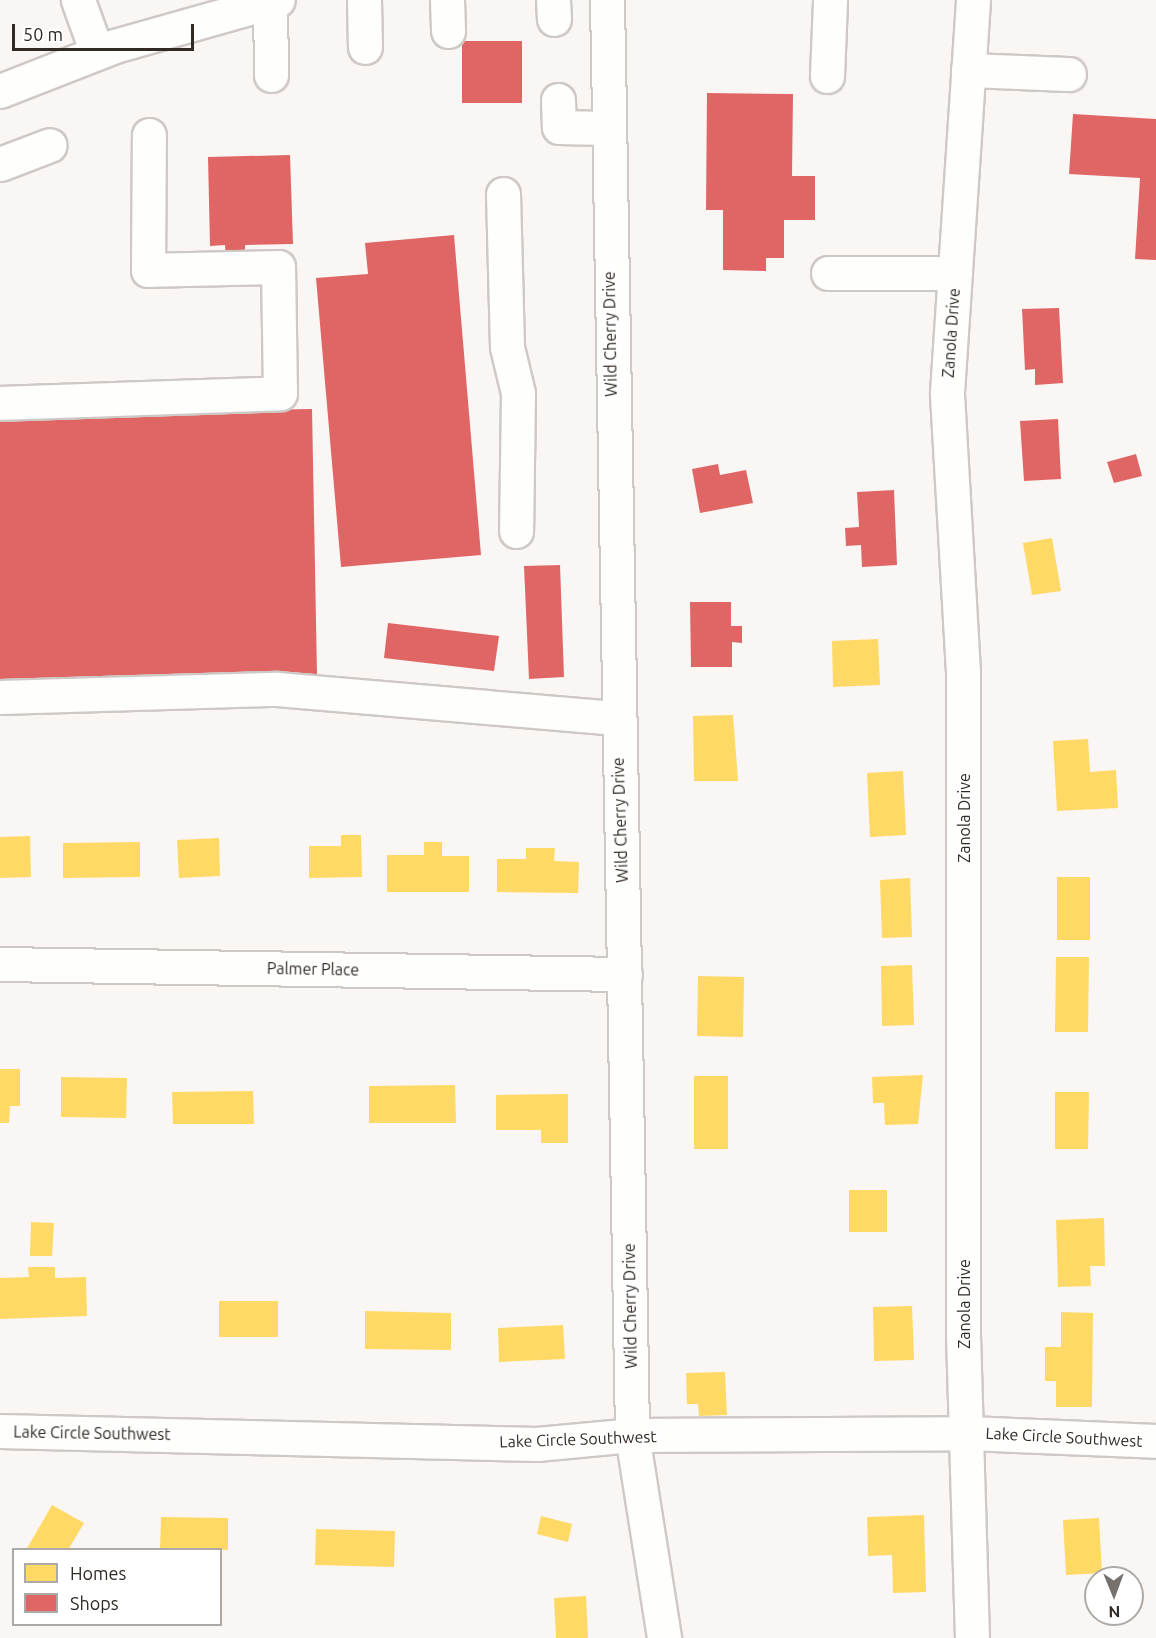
<!DOCTYPE html>
<style>
body{margin:0}
#map{position:relative;width:1156px;height:1638px;overflow:hidden;background:#faf6f4;font-family:Ubuntu,sans-serif}
div>[style]{position:absolute}
[style*='--x']{left:calc(var(--x)*1px);top:calc(var(--y)*1px);width:calc(var(--w)*1px);rotate:calc(var(--a)*1deg)}
.homes>*{inset:0;background:#ffd966}
.shops>*{inset:0;background:#e06666}
.roads{filter:drop-shadow(2px 0 #cfc9c6) drop-shadow(-2px 0 #cfc9c6) drop-shadow(0 2px #cfc9c6) drop-shadow(0 -2px #cfc9c6)}
.minor>*{height:33px;margin:-16.5px;padding:0 16.5px;transform-origin:16.5px;border-radius:16.5px;background:#fefefd}
.major>*{height:33px;margin:-16.5px;padding:0 16.5px;transform-origin:16.5px;border-radius:16.5px;background:#fefefd}
span{translate:-50% -50%;white-space:nowrap;text-align:center;line-height:1.15;-webkit-text-stroke:6px #fff;paint-order:stroke}
.street-label{font-size:16px;color:#312924}
.legend{position:absolute;left:12px;top:1548px;width:210px;height:78px;box-sizing:border-box;background:#fff;border:2px solid #ada9a7;margin:0;padding:8px 10px;list-style:none;font-size:18px;color:#312924}
.legend li{display:flex;align-items:center;gap:12px;height:30px}
.legend b{width:30px;border:2px solid #ada9a7}
.north{position:absolute;left:1084px;top:1566px;width:60px;height:60px;box-sizing:border-box;background:#fff;border:2px solid #ada9a7;border-radius:50%;rotate:179deg;font-size:16px;font-weight:700;line-height:24px;text-align:center;color:#312924}
.north::after{content:'';display:block;margin:auto;width:21px;height:27px;background:#77716d;clip-path:polygon(50% 0,100% 100%,50% 72%,0 100%)}
.scale{position:absolute;left:12px;top:24px;width:182px;height:27px;box-sizing:border-box;border:3px solid #312924;border-top:0;padding-left:8px;font-size:18px;line-height:21px;white-space:nowrap;color:#312924;-webkit-text-stroke:4px #fff;paint-order:stroke}
</style>
<div id="map">
<div class="homes">
<div style="clip-path:polygon(1052px 538px,1061px 591px,1032px 595px,1023px 543px)"></div>
<div style="clip-path:polygon(878px 639px,880px 685px,833px 687px,832px 641px)"></div>
<div style="clip-path:polygon(733px 715px,738px 781px,694px 781px,693px 716px)"></div>
<div style="clip-path:polygon(1088px 739px,1090px 772px,1116px 770px,1118px 808px,1057px 811px,1053px 741px)"></div>
<div style="clip-path:polygon(903px 771px,906px 835px,870px 837px,867px 773px)"></div>
<div style="clip-path:polygon(341px 835px,361px 835px,362px 877px,309px 878px,309px 846px,341px 846px)"></div>
<div style="clip-path:polygon(30px 836px,31px 877px,0 878px,0 837px)"></div>
<div style="clip-path:polygon(219px 838px,220px 876px,179px 878px,177px 840px)"></div>
<div style="clip-path:polygon(140px 842px,140px 877px,63px 878px,63px 843px)"></div>
<div style="clip-path:polygon(424px 842px,442px 842px,442px 856px,469px 856px,469px 892px,387px 892px,387px 855px,424px 855px)"></div>
<div style="clip-path:polygon(526px 848px,555px 848px,554px 861px,579px 862px,578px 893px,497px 892px,497px 859px,526px 859px)"></div>
<div style="clip-path:polygon(1057px 877px,1090px 877px,1090px 940px,1057px 940px)"></div>
<div style="clip-path:polygon(910px 878px,912px 937px,882px 938px,880px 880px)"></div>
<div style="clip-path:polygon(1056px 957px,1089px 957px,1088px 1032px,1055px 1032px)"></div>
<div style="clip-path:polygon(912px 965px,914px 1025px,882px 1026px,881px 966px)"></div>
<div style="clip-path:polygon(698px 976px,744px 977px,743px 1037px,697px 1036px)"></div>
<div style="clip-path:polygon(0 1069px,20px 1069px,20px 1106px,10px 1106px,9px 1123px,0 1123px)"></div>
<div style="clip-path:polygon(923px 1075px,918px 1124px,885px 1125px,884px 1103px,873px 1103px,872px 1077px)"></div>
<div style="clip-path:polygon(694px 1076px,728px 1076px,728px 1149px,694px 1149px)"></div>
<div style="clip-path:polygon(61px 1077px,127px 1078px,126px 1118px,61px 1117px)"></div>
<div style="clip-path:polygon(455px 1085px,456px 1123px,369px 1123px,369px 1086px)"></div>
<div style="clip-path:polygon(253px 1091px,254px 1124px,173px 1124px,172px 1092px)"></div>
<div style="clip-path:polygon(1055px 1092px,1089px 1092px,1088px 1149px,1055px 1149px)"></div>
<div style="clip-path:polygon(568px 1094px,568px 1143px,541px 1143px,541px 1130px,496px 1130px,496px 1095px)"></div>
<div style="clip-path:polygon(849px 1190px,887px 1190px,887px 1232px,849px 1232px)"></div>
<div style="clip-path:polygon(1104px 1218px,1105px 1266px,1090px 1266px,1091px 1286px,1058px 1287px,1056px 1220px)"></div>
<div style="clip-path:polygon(31px 1222px,54px 1223px,52px 1256px,30px 1256px)"></div>
<div style="clip-path:polygon(28px 1267px,55px 1267px,55px 1278px,86px 1277px,87px 1316px,0 1319px,0 1278px,29px 1277px)"></div>
<div style="clip-path:polygon(219px 1301px,278px 1301px,278px 1337px,219px 1337px)"></div>
<div style="clip-path:polygon(912px 1306px,914px 1360px,874px 1361px,873px 1307px)"></div>
<div style="clip-path:polygon(365px 1311px,451px 1313px,451px 1350px,365px 1349px)"></div>
<div style="clip-path:polygon(1061px 1312px,1093px 1313px,1092px 1407px,1056px 1407px,1056px 1381px,1045px 1381px,1045px 1347px,1061px 1347px)"></div>
<div style="clip-path:polygon(563px 1325px,565px 1359px,499px 1362px,498px 1328px)"></div>
<div style="clip-path:polygon(725px 1372px,727px 1415px,699px 1416px,698px 1404px,687px 1404px,686px 1373px)"></div>
<div style="clip-path:polygon(52px 1505px,84px 1523px,68px 1550px,26px 1550px)"></div>
<div style="clip-path:polygon(924px 1515px,926px 1592px,893px 1593px,892px 1555px,868px 1556px,867px 1517px)"></div>
<div style="clip-path:polygon(541px 1516px,572px 1524px,568px 1542px,537px 1534px)"></div>
<div style="clip-path:polygon(161px 1517px,228px 1518px,228px 1550px,160px 1549px)"></div>
<div style="clip-path:polygon(1099px 1518px,1102px 1573px,1066px 1575px,1063px 1520px)"></div>
<div style="clip-path:polygon(316px 1529px,395px 1531px,394px 1567px,315px 1565px)"></div>
<div style="clip-path:polygon(586px 1596px,588px 1638px,556px 1638px,554px 1598px)"></div>
</div>
<div class="shops">
<div style="clip-path:polygon(462px 41px,522px 41px,522px 103px,462px 103px)"></div>
<div style="clip-path:polygon(707px 93px,793px 94px,792px 176px,815px 176px,815px 220px,784px 220px,784px 258px,766px 258px,766px 271px,723px 270px,723px 210px,706px 210px)"></div>
<div style="clip-path:polygon(1073px 114px,1156px 119px,1156px 260px,1135px 259px,1140px 178px,1069px 174px)"></div>
<div style="clip-path:polygon(290px 155px,293px 244px,245px 245px,245px 260px,226px 261px,225px 245px,210px 246px,208px 157px)"></div>
<div style="clip-path:polygon(454px 235px,481px 555px,341px 567px,316px 278px,368px 274px,365px 243px)"></div>
<div style="clip-path:polygon(1059px 308px,1063px 383px,1035px 385px,1035px 369px,1025px 370px,1022px 309px)"></div>
<div style="clip-path:polygon(312px 409px,317px 674px,0 679px,0 414px)"></div>
<div style="clip-path:polygon(1058px 419px,1061px 479px,1024px 481px,1020px 421px)"></div>
<div style="clip-path:polygon(1136px 454px,1142px 476px,1114px 483px,1107px 462px)"></div>
<div style="clip-path:polygon(718px 464px,720px 475px,746px 470px,753px 503px,700px 513px,692px 469px)"></div>
<div style="clip-path:polygon(894px 490px,897px 565px,862px 567px,861px 545px,846px 546px,845px 528px,859px 527px,857px 492px)"></div>
<div style="clip-path:polygon(560px 565px,564px 677px,529px 679px,524px 566px)"></div>
<div style="clip-path:polygon(690px 602px,731px 602px,731px 626px,742px 626px,742px 643px,732px 642px,732px 667px,691px 667px)"></div>
<div style="clip-path:polygon(388px 623px,499px 636px,494px 671px,384px 658px)"></div>
</div>
<div class="roads">
<div class="minor">
<div style="--x:78;--y:0;--w:56;--a:70.3"></div>
<div style="--x:364;--y:0;--w:47;--a:88.8"></div>
<div style="--x:447;--y:0;--w:31;--a:88"></div>
<div style="--x:553;--y:0;--w:19;--a:87"></div>
<div style="--x:607;--y:0;--w:1435;--a:89"></div>
<div style="--x:632;--y:1435;--w:206;--a:81"></div>
<div style="--x:270;--y:2;--w:73;--a:89.2"></div>
<div style="--x:968;--y:70;--w:101;--a:2.3"></div>
<div style="--x:827;--y:76;--w:76;--a:-87.7"></div>
<div style="--x:558;--y:100;--w:27;--a:88"></div>
<div style="--x:559;--y:127;--w:48;--a:1.2"></div>
<div style="--x:0;--y:164;--w:53;--a:-20.8"></div>
<div style="--x:503;--y:194;--w:153;--a:88.5"></div>
<div style="--x:507;--y:347;--w:47;--a:76.6"></div>
<div style="--x:518;--y:393;--w:138;--a:90.8"></div>
<div style="--x:828;--y:273;--w:127;--a:0"></div>
<div style="--x:0;--y:403;--w:280;--a:-2"></div>
<div style="--x:280;--y:393;--w:126;--a:-90.9"></div>
<div style="--x:278;--y:267;--w:130;--a:178.7"></div>
<div style="--x:148;--y:270;--w:135;--a:-89.6"></div>
<div style="--x:0;--y:697;--w:277;--a:-1.7"></div>
<div style="--x:277;--y:689;--w:341;--a:4.9"></div>
<div style="--x:0;--y:964;--w:625;--a:0.92"></div>
<div style="--x:0;--y:1431;--w:537;--a:1.39"></div>
<div style="--x:537;--y:1444;--w:95;--a:-5.4"></div>
<div style="--x:632;--y:1435;--w:336;--a:-0.3"></div>
<div style="--x:968;--y:1433;--w:188;--a:2.4"></div>
<div style="--x:972;--y:1638;--w:303;--a:-91.7"></div>
<div style="--x:963;--y:1335;--w:663;--a:-90"></div>
<div style="--x:963;--y:672;--w:280;--a:-93.3"></div>
<div style="--x:947;--y:392;--w:393;--a:-86.2"></div>
</div>
<div class="major">
<div style="--x:0;--y:91;--w:123;--a:-21.4"></div>
<div style="--x:115;--y:46;--w:169;--a:-15.8"></div>
</div>
</div>
<div class="street-label">
<span style="left:951px;top:333px;rotate:-86deg">Zanola Drive</span>
<span style="left:610px;top:334px;rotate:-91deg">Wild Cherry Drive</span>
<span style="left:964px;top:818px;rotate:-90deg">Zanola Drive</span>
<span style="left:620px;top:820px;rotate:-92deg">Wild Cherry Drive</span>
<span style="left:313px;top:969px;rotate:1deg">Palmer Place</span>
<span style="left:964px;top:1304px;rotate:-90deg">Zanola Drive</span>
<span style="left:630px;top:1306px;rotate:-91deg">Wild Cherry Drive</span>
<span style="left:92px;top:1433px;rotate:1deg">Lake Circle Southwest</span>
<span style="left:1064px;top:1437px;rotate:3deg">Lake Circle Southwest</span>
<span style="left:578px;top:1439px;rotate:-2deg">Lake Circle Southwest</span>
</div>
<ul class="legend">
<li><b style="height:16px;background:#ffd966"></b>Homes</li>
<li><b style="height:16px;background:#e06666"></b>Shops</li>
</ul>
<div class="north">N</div>
<div class="scale">50 m</div>
</div>
